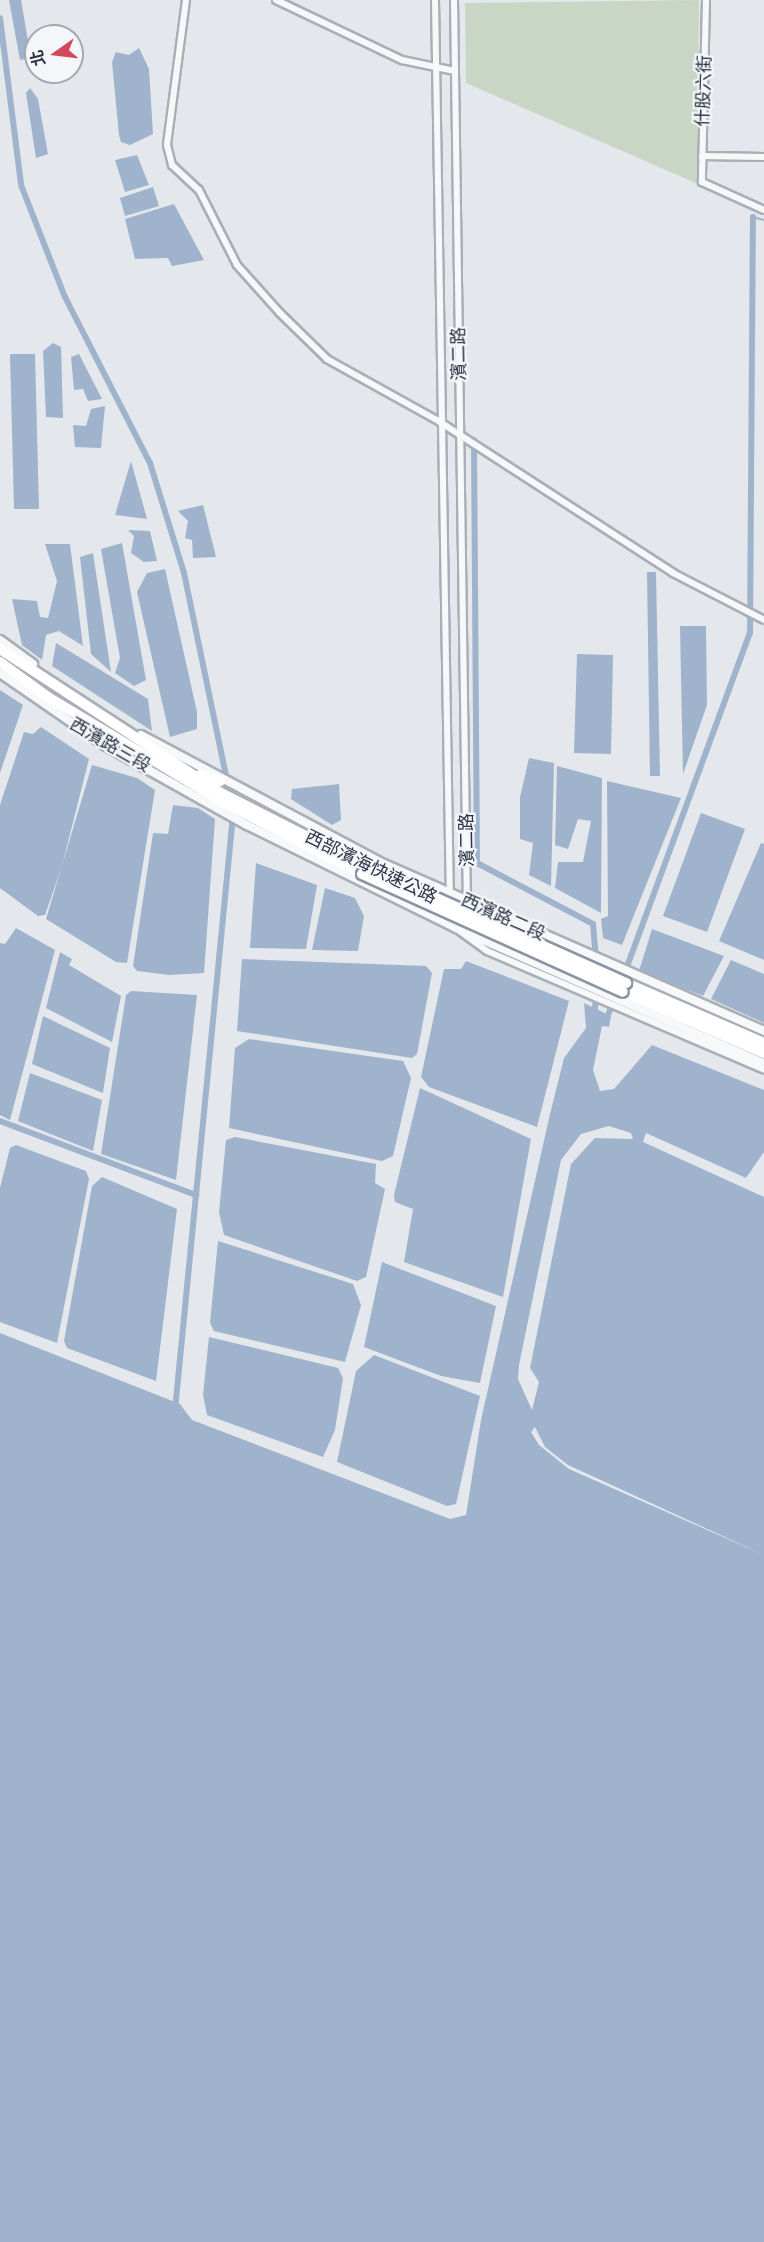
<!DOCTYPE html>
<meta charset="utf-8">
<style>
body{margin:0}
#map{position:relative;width:764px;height:2242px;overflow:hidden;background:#e4e7ec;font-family:"DM Sans","Noto Sans TC",sans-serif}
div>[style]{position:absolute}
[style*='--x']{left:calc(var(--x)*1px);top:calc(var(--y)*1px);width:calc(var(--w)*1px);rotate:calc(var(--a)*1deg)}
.green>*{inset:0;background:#c9d6c5}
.water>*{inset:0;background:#9fb4cc}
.pier>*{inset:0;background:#e4e7ec}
.stream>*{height:1.5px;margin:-0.75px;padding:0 0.75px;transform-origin:0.75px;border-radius:0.75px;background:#9fb4cc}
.canal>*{height:6px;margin:-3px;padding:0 3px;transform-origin:3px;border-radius:3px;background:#9fb4cc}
.roads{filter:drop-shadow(2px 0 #a9aeb7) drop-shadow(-2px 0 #a9aeb7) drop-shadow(0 2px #a9aeb7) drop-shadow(0 -2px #a9aeb7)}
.minor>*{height:6px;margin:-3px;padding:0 3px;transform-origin:3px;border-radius:3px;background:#f7f8fa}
.tertiary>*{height:8px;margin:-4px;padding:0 4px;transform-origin:4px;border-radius:4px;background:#f7f8fa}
.trunk>*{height:10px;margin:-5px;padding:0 5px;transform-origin:5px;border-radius:5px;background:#fff}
.bridges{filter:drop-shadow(2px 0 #8b94a3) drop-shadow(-2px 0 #8b94a3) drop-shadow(0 2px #8b94a3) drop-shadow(0 -2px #8b94a3)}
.trunk-bridge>*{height:10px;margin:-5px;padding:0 5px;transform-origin:5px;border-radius:5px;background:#fff}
span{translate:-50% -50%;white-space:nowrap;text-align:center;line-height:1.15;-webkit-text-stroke:4.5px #f4f6f9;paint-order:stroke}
.street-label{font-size:18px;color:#2b3445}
.north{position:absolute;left:24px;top:24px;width:60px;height:60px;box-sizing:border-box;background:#f4f6f9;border:2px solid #a4a8b1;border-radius:50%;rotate:256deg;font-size:16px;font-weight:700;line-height:24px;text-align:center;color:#2b3445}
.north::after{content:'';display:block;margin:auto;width:21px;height:27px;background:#d1495b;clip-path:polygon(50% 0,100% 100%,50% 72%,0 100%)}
</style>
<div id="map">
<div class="green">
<div style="clip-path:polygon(699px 0,698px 184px,466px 83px,465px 3px)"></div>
</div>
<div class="water">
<div style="clip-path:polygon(9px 0,21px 0,31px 58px,20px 60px)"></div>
<div style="clip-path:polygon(139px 48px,149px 69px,153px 134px,130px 145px,121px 142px,119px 135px,112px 62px,116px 52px,129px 55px)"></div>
<div style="clip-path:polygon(30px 88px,38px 99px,48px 154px,36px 158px,26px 93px)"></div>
<div style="clip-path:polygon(137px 155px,149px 185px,125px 192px,115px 160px)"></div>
<div style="clip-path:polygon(153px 187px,159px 206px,125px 216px,120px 198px)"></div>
<div style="clip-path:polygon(174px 204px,204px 260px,172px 266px,168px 258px,135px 259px,125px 219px)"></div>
<div style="clip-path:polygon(53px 343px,61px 347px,63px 418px,46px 417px,43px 351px)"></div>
<div style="clip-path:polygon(10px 354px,35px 354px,39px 509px,14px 509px)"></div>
<div style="clip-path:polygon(79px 354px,102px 399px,88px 401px,83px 389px,74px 390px,71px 357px)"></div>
<div style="clip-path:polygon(105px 406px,101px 448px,75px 447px,73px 425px,86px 426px,91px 409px)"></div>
<div style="clip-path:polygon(131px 461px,147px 519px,115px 515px)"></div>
<div style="clip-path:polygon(203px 505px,216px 557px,193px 558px,192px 540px,185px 538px,188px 521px,178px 511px)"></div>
<div style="clip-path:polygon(128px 530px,150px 531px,157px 561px,144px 562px,131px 553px,134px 536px)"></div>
<div style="clip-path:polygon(122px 543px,146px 680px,134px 686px,115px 673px,120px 658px,101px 549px)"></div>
<div style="clip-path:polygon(45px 544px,70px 544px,83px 646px,59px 631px,46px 635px,42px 660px,22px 645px,12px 599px,37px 601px,40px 617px,48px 618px,57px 581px)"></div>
<div style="clip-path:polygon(93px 553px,111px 672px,91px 654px,80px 557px)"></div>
<div style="clip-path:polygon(165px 569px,197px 712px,197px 729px,170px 737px,137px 592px,147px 573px)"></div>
<div style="clip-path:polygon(647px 572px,656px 572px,660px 776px,650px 776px)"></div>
<div style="clip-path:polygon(680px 626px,706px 626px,707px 705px,683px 774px)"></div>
<div style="clip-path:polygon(56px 643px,148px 699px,152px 731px,52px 666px)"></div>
<div style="clip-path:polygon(577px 654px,613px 655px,611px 754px,574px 753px)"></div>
<div style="clip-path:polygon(0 690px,23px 705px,0 773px)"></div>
<div style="clip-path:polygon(41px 727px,89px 759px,62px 866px,45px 915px,38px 916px,0 888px,0 805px,24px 732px,33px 734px)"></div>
<div style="clip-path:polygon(529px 758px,554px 763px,551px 886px,529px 875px,533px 843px,520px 839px,520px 797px)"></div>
<div style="clip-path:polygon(92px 765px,137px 778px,155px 790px,127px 963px,116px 962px,46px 919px)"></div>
<div style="clip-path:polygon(557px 766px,602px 778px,601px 913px,555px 888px,558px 862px,583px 862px,591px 821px,578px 819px,568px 849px,555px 845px)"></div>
<div style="clip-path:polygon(607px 781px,681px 798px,622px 945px,603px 938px,601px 919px,608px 916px)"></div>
<div style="clip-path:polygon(339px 784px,341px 820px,332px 825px,291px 799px,292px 789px)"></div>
<div style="clip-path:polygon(173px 805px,198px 808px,215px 819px,204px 973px,169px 975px,137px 971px,133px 966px,153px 833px,168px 834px)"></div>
<div style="clip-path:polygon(701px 813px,745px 829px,707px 932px,663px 916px)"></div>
<div style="clip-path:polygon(761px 843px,764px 844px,764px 960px,719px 941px)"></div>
<div style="clip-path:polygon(256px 863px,317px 885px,306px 949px,250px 948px)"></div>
<div style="clip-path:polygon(325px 888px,355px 898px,364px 916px,358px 951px,312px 950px)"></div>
<div style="clip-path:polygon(16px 928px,55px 950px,10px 1120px,0 1115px,0 943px,5px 944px)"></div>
<div style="clip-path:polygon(652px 929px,724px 956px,703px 996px,639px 971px)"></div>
<div style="clip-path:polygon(60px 952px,72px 959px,69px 965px,121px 996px,112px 1042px,46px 1008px)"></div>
<div style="clip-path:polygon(242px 959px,426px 966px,432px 973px,417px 1054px,412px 1058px,237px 1031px)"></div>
<div style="clip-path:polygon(731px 960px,764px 974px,764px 1023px,711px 999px)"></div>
<div style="clip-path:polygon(466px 961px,569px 1001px,537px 1127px,429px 1087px,421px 1077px,444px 969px,461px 969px)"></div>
<div style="clip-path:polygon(131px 991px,197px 995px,176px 1180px,101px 1154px,126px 995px)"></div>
<div style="clip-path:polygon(584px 1003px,611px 1016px,609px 1027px,602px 1026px,593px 1070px,600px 1091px,614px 1089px,652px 1045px,764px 1090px,764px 1152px,746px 1178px,646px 1133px,643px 1142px,764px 1197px,764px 2242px,0 2242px,0 1333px,180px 1404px,192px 1420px,450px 1519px,466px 1515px,481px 1420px,550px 1114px,564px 1058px,586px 1028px)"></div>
<div style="clip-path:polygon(43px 1016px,110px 1048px,103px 1093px,32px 1064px)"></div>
<div style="clip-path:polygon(249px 1039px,403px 1061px,411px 1078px,393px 1156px,382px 1161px,229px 1128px,235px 1048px)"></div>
<div style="clip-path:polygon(30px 1073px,102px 1100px,93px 1151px,18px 1121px)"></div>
<div style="clip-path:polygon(420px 1088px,531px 1139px,503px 1297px,404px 1262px,413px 1209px,395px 1202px,394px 1195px)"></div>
<div style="clip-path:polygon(235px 1137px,376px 1164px,375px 1183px,385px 1189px,366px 1277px,357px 1281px,224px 1235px,219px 1212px,226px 1140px)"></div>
<div style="clip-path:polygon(16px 1145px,86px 1171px,89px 1179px,57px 1343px,0 1322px,0 1188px,10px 1148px)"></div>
<div style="clip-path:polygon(102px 1177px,177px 1209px,156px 1381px,67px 1348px,64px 1341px,92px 1186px)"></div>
<div style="clip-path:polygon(218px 1241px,353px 1284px,361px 1305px,345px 1362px,214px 1331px,210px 1323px)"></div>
<div style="clip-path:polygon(382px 1262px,496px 1306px,480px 1383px,441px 1376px,364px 1347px)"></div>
<div style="clip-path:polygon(209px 1337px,338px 1368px,343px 1378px,335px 1430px,323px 1457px,207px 1415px,203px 1395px)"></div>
<div style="clip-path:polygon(374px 1355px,480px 1396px,456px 1504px,447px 1506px,337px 1462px,356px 1371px)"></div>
</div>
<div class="pier">
<div style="clip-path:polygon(609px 1126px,631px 1133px,633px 1139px,595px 1138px,571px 1164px,530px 1368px,539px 1382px,532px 1410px,518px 1379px,519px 1365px,561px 1160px,581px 1134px)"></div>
<div style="clip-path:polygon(535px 1427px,545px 1447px,568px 1465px,764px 1555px,569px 1469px,539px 1445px,531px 1432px)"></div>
</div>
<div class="stream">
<div style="--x:753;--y:217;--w:11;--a:15"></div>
</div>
<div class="canal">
<div style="--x:0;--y:18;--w:168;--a:82.8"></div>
<div style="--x:21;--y:185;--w:120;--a:68.6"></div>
<div style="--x:65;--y:297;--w:186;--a:62.9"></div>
<div style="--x:150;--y:463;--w:115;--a:72.8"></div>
<div style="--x:184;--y:573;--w:231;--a:78.3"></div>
<div style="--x:474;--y:440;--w:423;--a:89.6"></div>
<div style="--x:477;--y:863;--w:131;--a:27.7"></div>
<div style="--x:593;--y:924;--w:48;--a:85.2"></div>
<div style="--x:621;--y:983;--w:373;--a:-69.8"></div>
<div style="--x:750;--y:633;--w:416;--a:-89.6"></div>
<div style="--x:595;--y:1008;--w:14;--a:-86"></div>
<div style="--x:608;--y:1015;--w:16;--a:-68"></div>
<div style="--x:0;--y:1121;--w:210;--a:20.7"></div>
<div style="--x:175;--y:1410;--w:598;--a:-84.43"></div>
</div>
<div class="roads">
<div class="minor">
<div style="--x:186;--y:0;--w:146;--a:97.5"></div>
<div style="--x:167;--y:145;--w:21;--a:76"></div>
<div style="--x:172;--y:165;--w:37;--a:43"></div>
<div style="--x:199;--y:190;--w:84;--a:63.1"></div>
<div style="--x:237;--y:265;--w:64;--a:48.1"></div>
<div style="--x:280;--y:313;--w:66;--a:44.4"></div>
<div style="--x:327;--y:359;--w:129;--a:29.1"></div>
<div style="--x:440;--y:422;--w:278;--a:32.9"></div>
<div style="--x:673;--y:573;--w:102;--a:27.3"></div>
<div style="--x:276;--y:0;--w:140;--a:25.5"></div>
<div style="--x:402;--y:60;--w:54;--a:11.7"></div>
<div style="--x:435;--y:0;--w:904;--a:89.05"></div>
<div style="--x:454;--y:0;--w:903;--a:89.18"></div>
<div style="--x:706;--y:0;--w:182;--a:91.3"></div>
<div style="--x:702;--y:182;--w:68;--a:24.3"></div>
<div style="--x:702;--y:156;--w:62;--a:0.9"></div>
<div style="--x:461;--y:932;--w:32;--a:36"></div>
<div style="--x:487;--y:951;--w:301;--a:23.2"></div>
</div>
<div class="tertiary">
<div style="--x:0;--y:640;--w:41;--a:36"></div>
<div style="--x:0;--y:673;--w:129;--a:34.6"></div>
<div style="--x:106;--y:746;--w:162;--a:29.3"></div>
<div style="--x:247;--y:825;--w:233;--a:26.2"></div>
<div style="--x:456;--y:928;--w:336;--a:23.7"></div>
<div style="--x:141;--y:735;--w:275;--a:28"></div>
<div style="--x:384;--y:864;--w:415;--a:23.7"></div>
</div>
<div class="trunk">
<div style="--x:0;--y:649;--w:262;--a:33.1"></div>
<div style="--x:219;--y:792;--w:166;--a:26.9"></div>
<div style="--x:0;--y:662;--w:59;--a:36.1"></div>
<div style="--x:48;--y:697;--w:202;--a:31"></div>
<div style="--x:221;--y:801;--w:159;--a:27.4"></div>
<div style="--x:200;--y:775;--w:21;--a:17"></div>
<div style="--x:626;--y:983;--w:150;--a:23.5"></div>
<div style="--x:623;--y:992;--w:154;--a:23.4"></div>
</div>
</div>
<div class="bridges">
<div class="trunk-bridge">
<div style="--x:367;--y:867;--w:284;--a:24.1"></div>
<div style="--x:362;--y:874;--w:286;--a:24.3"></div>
</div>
</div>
<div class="street-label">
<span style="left:704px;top:91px;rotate:-88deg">什股六街</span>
<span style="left:459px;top:354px;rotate:-91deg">濱二路</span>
<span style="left:110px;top:745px;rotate:30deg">西濱路三段</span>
<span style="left:467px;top:840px;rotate:-91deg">濱二路</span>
<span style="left:371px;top:867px;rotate:26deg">西部濱海快速公路</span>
<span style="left:503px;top:917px;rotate:24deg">西濱路二段</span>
</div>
<div class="north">北</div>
</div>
